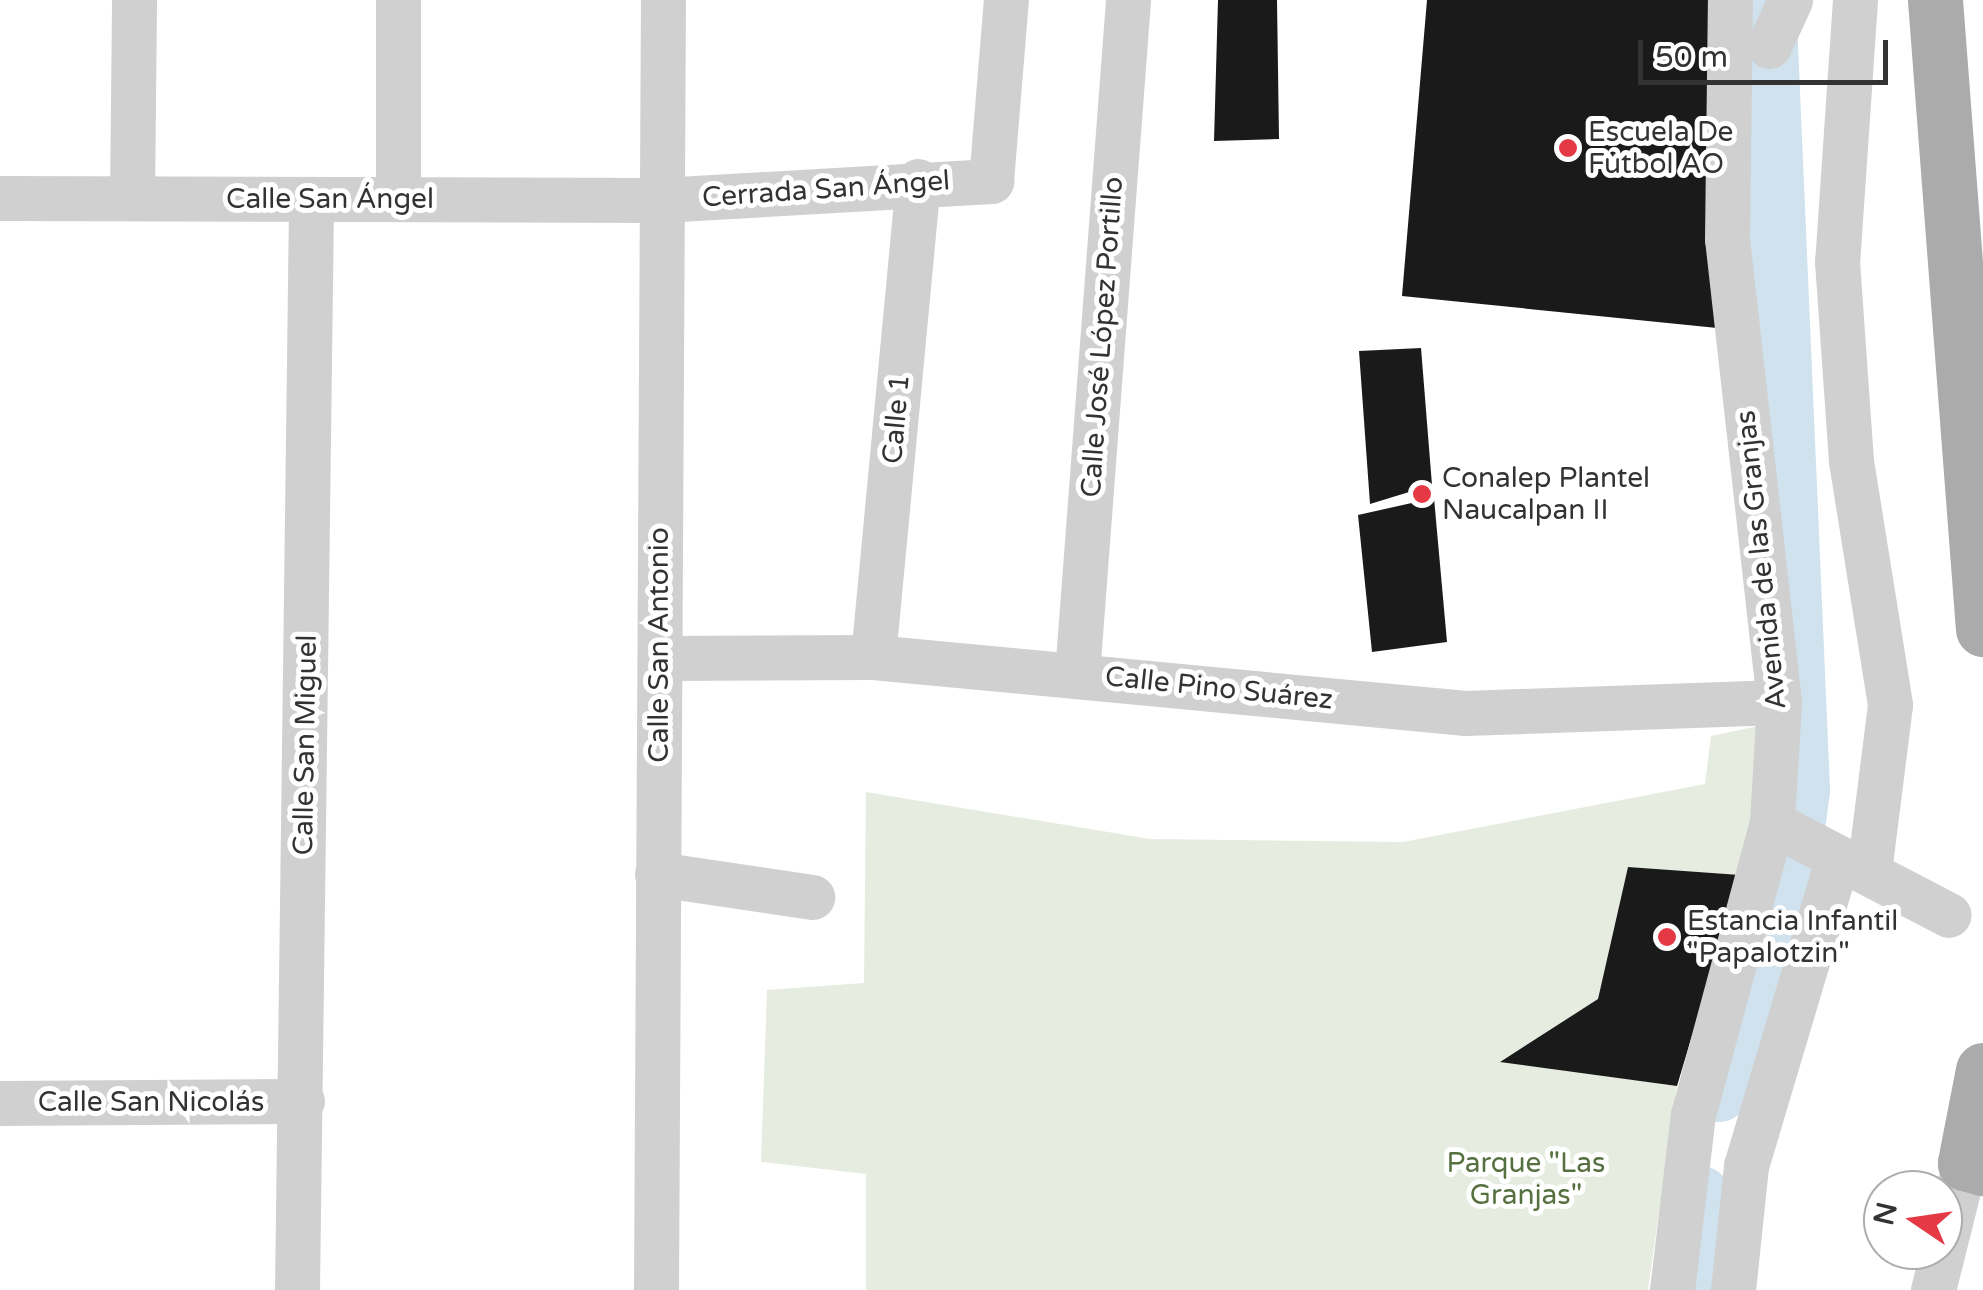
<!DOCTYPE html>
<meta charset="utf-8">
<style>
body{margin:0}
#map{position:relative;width:1983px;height:1290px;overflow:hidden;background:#fff;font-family:"Varela Round",sans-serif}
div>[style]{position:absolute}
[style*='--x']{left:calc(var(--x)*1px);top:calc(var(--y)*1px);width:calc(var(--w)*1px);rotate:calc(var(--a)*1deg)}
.green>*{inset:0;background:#e6ecdf}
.river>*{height:60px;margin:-30px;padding:0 30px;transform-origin:30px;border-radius:30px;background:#cfe2ee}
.building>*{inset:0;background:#1a1a1a}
.minor>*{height:45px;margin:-22.5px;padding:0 22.5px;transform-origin:22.5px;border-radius:22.5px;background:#d0d0d0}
.major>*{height:55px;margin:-27.5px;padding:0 27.5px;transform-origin:27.5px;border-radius:27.5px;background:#ababab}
.dots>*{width:28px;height:28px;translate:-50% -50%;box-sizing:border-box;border:5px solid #fff;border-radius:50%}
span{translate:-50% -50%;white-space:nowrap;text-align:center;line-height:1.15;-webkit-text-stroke:10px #fff;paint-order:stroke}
.poi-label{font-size:28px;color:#333}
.left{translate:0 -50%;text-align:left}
.street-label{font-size:28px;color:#333}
.park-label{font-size:28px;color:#56703f}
.north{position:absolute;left:1863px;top:1170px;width:100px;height:100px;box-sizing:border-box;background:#fff;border:2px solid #adadad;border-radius:50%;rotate:283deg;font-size:28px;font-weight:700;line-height:40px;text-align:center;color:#333}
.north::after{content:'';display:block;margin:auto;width:35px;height:45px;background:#e63946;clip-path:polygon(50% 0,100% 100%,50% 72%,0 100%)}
.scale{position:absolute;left:1638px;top:40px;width:250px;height:45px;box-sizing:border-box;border:5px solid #333;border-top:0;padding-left:12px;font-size:30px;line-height:35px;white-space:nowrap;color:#333;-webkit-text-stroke:8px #fff;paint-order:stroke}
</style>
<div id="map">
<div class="green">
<div style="clip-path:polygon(1763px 725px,1753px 827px,1740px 875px,1628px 867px,1598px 999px,1501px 1061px,1677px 1086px,1648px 1290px,866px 1290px,866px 1174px,761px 1162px,767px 990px,864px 983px,866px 792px,1150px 839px,1403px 842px,1705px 784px,1711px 736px)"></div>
</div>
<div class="river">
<div style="--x:1719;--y:1092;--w:208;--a:-71.2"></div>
<div style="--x:1786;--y:895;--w:106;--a:-82.4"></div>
<div style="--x:1800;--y:790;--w:791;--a:-92.46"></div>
<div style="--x:1695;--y:1290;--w:94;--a:-86.3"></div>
</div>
<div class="building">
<div style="clip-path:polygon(1218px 0,1277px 0,1279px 139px,1214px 141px)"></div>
<div style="clip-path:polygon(1427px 0,1715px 0,1727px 329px,1402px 296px)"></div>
<div style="clip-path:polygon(1421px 348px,1432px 485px,1370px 504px,1359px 351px)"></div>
<div style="clip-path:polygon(1434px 498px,1447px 642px,1372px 652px,1358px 515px)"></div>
<div style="clip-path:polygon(1628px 867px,1740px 875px,1677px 1086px,1500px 1062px,1598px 999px)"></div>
</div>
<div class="minor">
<div style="--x:1855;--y:0;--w:262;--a:93.9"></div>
<div style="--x:1837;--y:261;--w:200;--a:86"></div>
<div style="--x:1851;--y:461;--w:247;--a:80.9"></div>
<div style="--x:1890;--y:705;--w:168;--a:97.2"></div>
<div style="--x:1769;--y:46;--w:51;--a:-65.5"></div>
<div style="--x:0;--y:198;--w:661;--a:0.17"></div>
<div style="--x:661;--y:200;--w:331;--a:-3.3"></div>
<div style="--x:991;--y:181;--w:182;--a:-85.3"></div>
<div style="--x:132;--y:198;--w:198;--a:-89.4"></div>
<div style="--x:398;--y:199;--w:199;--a:-90"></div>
<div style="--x:873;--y:657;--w:478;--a:-84.6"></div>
<div style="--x:660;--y:658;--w:213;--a:-0.3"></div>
<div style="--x:873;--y:657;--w:595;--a:5.4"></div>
<div style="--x:1465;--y:713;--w:314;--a:-2"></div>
<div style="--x:1077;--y:674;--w:676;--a:-85.67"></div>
<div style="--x:1772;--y:823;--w:199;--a:27.5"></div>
<div style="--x:657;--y:874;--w:157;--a:8.4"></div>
<div style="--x:0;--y:1103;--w:302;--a:-0.4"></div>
<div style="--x:297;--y:1290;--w:1090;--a:-89.26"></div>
<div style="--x:656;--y:1290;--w:1290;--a:-89.69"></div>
<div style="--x:1672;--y:1290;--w:176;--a:-83.2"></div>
<div style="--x:1693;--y:1115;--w:302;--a:-74.9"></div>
<div style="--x:1772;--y:823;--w:121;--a:-86.7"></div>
<div style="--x:1779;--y:702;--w:466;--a:-96.4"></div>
<div style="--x:1727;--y:239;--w:239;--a:-89.3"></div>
<div style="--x:1733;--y:1290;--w:125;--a:-84"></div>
<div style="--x:1746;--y:1166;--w:322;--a:-73.4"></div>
<div style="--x:1933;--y:1290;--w:131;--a:-75.9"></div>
</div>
<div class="major">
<div style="--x:1935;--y:0;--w:631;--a:85.64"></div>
<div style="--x:1983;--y:1070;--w:95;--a:101"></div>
<div style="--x:1965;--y:1163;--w:19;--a:16"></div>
</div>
<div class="dots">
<div style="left:1568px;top:148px;background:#e63946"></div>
<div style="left:1422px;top:494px;background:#e63946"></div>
<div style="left:1667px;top:937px;background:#e63946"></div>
</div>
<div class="poi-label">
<span class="left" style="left:1588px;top:148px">Escuela De<br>Fútbol AO</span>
<span class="left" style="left:1442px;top:494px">Conalep Plantel<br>Naucalpan II</span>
<span class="left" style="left:1687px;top:937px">Estancia Infantil<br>"Papalotzin"</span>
</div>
<div class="street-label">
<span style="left:826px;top:189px;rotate:-4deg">Cerrada San Ángel</span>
<span style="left:330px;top:199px">Calle San Ángel</span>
<span style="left:1102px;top:337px;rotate:-86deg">Calle José López Portillo</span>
<span style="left:896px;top:419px;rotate:-85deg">Calle 1</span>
<span style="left:1761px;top:560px;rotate:-96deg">Avenida de las Granjas</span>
<span style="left:659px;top:645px;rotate:-90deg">Calle San Antonio</span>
<span style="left:1219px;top:688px;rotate:6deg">Calle Pino Suárez</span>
<span style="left:305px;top:745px;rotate:-89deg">Calle San Miguel</span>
<span style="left:151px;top:1102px">Calle San Nicolás</span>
</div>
<div class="park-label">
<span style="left:1526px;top:1179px">Parque "Las<br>Granjas"</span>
</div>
<div class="north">N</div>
<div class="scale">50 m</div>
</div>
